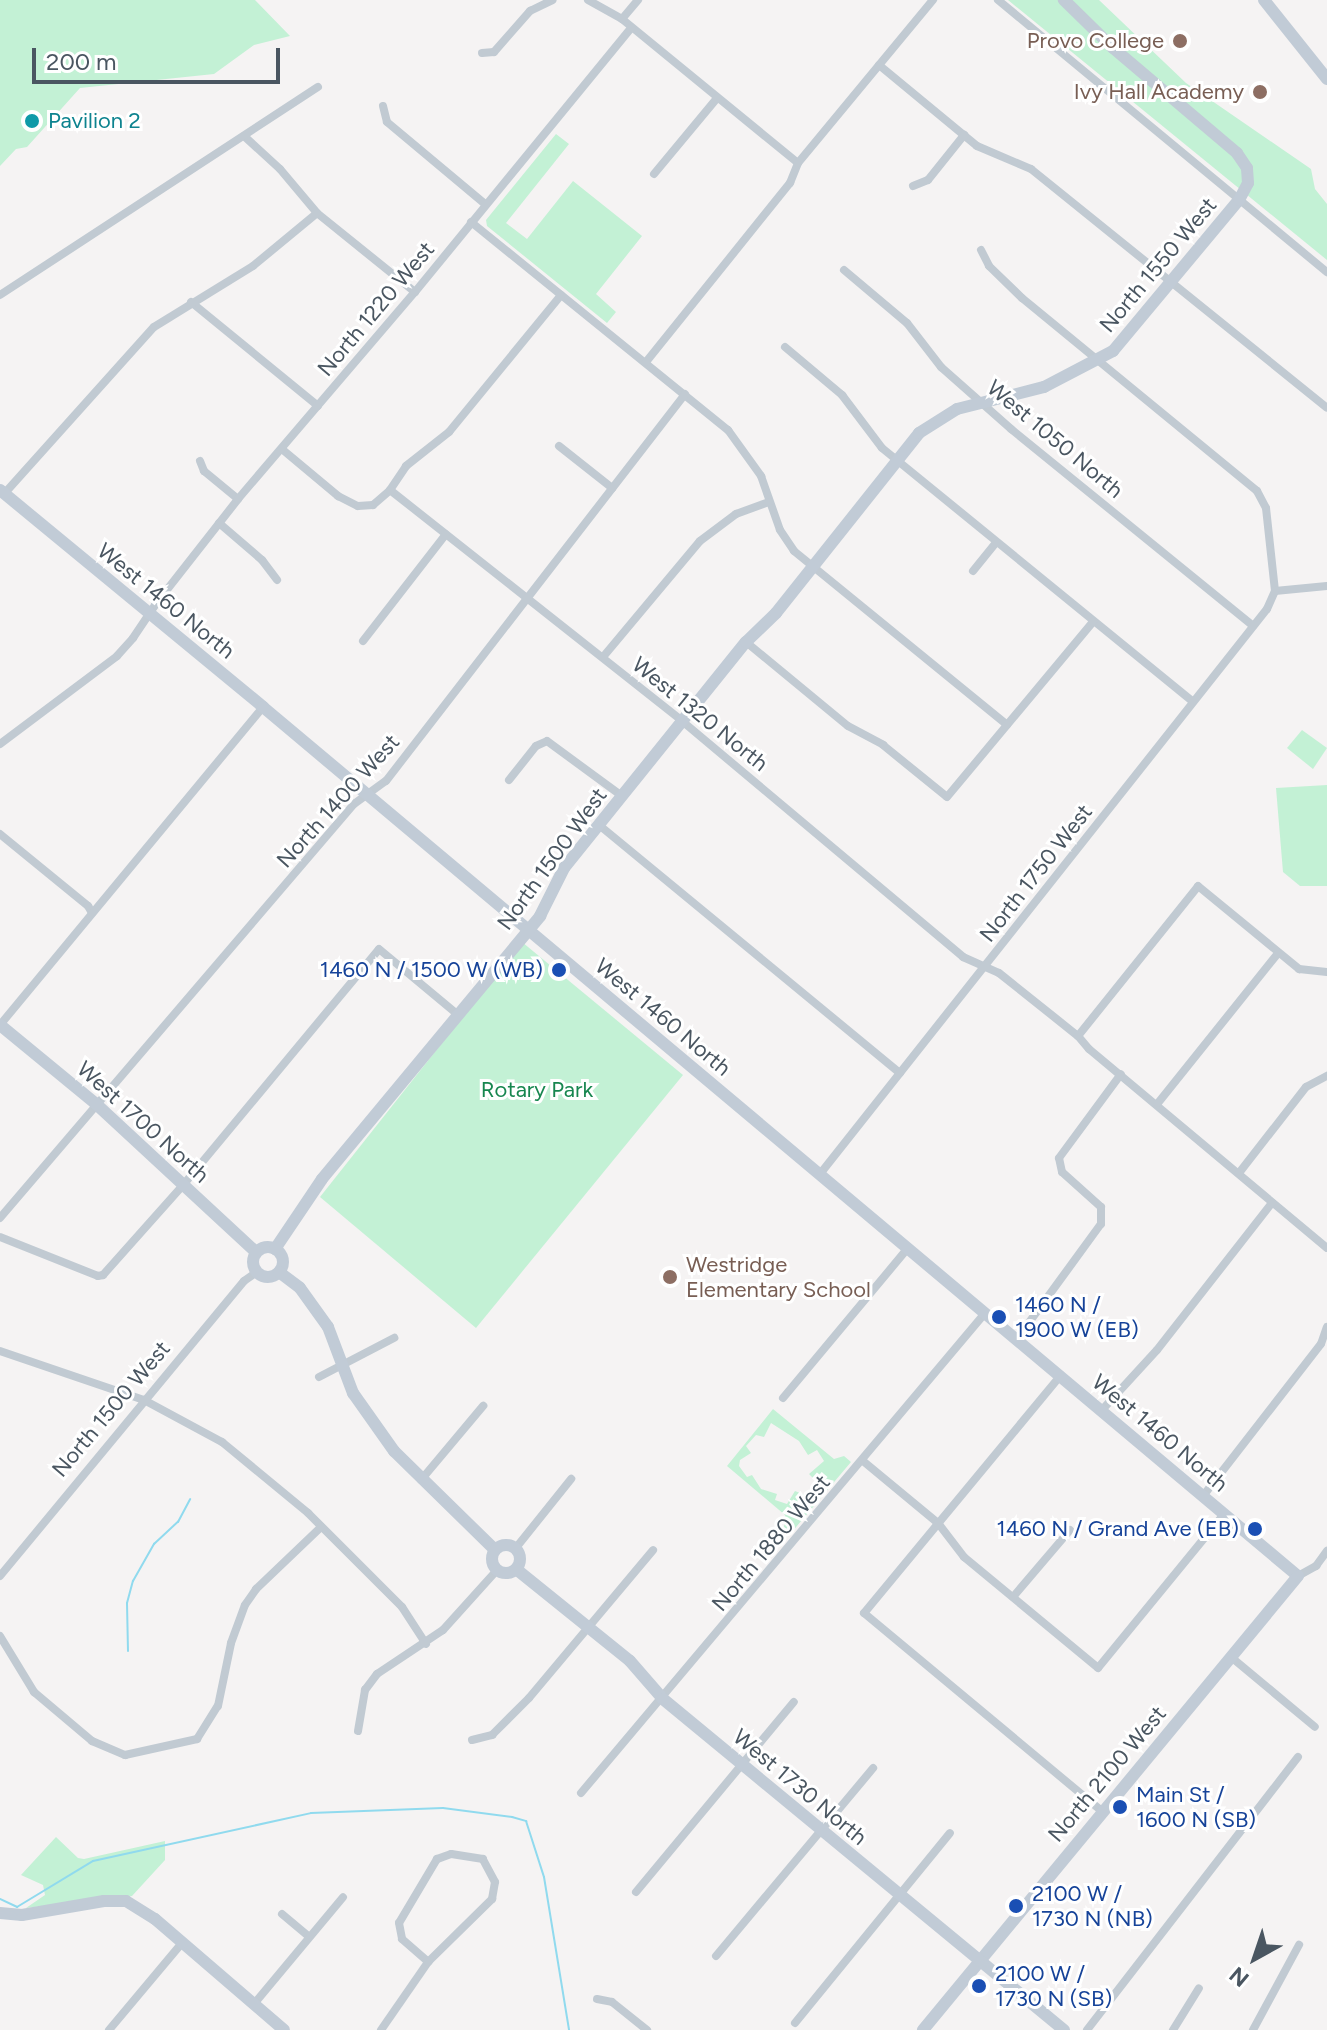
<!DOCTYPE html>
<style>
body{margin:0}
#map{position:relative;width:1327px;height:2030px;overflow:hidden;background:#f5f3f3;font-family:Figtree,sans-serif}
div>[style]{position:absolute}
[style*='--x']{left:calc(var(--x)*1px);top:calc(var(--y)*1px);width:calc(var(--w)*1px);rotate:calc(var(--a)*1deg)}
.green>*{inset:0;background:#c3f1d5}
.stream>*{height:2px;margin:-1px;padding:0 1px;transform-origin:1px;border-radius:1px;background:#90daee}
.street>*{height:8px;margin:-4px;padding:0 4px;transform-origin:4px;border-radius:4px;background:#c1cad2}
.secondary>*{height:12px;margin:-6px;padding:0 6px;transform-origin:6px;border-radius:6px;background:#c1cbd6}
.secondary>.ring{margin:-6px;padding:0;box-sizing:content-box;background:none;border:12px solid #c1cbd6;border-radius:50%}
.dots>*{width:22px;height:22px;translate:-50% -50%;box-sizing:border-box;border:4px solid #fff;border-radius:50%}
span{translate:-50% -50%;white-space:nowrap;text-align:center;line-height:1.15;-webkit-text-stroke:6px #fff;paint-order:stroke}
.education-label{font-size:22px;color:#785e54}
.right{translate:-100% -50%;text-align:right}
.left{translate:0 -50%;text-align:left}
.culture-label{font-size:22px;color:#0d838f}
.street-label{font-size:22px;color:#4a5661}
.transit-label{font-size:22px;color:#164399}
.park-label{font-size:22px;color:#17864f}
.north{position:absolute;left:1215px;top:1918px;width:80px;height:80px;-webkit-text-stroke:6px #fff;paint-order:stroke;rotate:220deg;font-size:22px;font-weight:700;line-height:32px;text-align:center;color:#4a5661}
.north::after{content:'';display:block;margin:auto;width:28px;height:36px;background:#4a5661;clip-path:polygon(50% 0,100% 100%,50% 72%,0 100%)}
.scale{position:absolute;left:32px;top:48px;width:248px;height:36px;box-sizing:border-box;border:4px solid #4a5661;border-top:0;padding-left:10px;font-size:24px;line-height:28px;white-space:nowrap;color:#4a5661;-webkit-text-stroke:6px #fff;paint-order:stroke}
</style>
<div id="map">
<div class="green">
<div style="clip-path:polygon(0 0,255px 0,290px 36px,254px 45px,214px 74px,80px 88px,27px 147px,16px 149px,0 166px)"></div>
<div style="clip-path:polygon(1008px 0,1099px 0,1186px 83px,1311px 169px,1315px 189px,1327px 204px,1327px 260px)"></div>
<div style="clip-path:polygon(556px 134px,569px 144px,506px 223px,527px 239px,573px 181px,642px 236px,596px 294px,616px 312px,607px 323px,487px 226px,486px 220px)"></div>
<div style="clip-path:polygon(1302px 730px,1327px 748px,1313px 769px,1287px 748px)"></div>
<div style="clip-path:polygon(1327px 785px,1327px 886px,1300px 886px,1283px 872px,1276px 788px)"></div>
<div style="clip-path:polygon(522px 942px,683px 1075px,476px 1328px,320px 1197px)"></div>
<div style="clip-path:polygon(evenodd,773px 1409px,834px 1459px,844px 1456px,851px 1462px,791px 1533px,784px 1527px,785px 1515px,727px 1466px,773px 1409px,771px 1423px,799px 1441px,808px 1455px,817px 1450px,824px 1461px,809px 1474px,819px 1484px,810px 1497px,795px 1491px,787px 1504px,775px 1500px,777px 1494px,761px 1489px,752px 1475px,747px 1477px,739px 1466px,740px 1460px,751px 1453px,746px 1446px,756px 1435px,764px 1437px,771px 1423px)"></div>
<div style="clip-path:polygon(56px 1837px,78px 1858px,84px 1859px,165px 1841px,165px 1860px,132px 1896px,26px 1908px,45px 1895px,43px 1885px,21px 1875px)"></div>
</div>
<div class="stream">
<div style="--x:128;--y:1651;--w:48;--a:-91.2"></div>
<div style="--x:127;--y:1603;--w:23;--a:-75"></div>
<div style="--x:133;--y:1581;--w:43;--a:-60.4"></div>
<div style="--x:154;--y:1544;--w:33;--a:-43"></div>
<div style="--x:178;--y:1522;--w:26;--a:-62"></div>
<div style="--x:0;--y:1899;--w:19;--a:25"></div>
<div style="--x:17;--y:1907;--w:89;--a:-31.2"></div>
<div style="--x:93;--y:1861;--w:223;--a:-12.4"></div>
<div style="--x:311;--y:1813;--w:132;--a:-2.2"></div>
<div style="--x:443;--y:1808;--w:70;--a:7.4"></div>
<div style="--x:512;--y:1817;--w:15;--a:16"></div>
<div style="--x:526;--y:1821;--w:59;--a:72.2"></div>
<div style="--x:544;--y:1877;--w:155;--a:80.7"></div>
</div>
<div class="street">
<div style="--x:588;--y:0;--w:39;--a:29"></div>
<div style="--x:622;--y:19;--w:227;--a:39.3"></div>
<div style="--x:998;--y:0;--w:427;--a:39.6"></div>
<div style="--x:622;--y:19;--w:25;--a:-50"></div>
<div style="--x:482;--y:53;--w:12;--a:-5"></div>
<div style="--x:494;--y:52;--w:55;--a:-48.7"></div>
<div style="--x:530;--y:11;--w:25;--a:-26"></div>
<div style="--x:879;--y:65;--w:127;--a:39.6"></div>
<div style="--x:977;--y:146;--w:59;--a:23.1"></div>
<div style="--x:1031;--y:169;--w:380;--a:38.9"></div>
<div style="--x:383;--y:106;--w:16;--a:76"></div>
<div style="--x:387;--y:122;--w:128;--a:39.9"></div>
<div style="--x:244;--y:136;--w:49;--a:42.5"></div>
<div style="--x:280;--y:169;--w:57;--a:49.9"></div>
<div style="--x:317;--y:213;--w:126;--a:38.9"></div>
<div style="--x:654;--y:174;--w:99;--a:-50.3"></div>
<div style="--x:913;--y:186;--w:16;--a:-22"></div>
<div style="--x:928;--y:180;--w:58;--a:-51.3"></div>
<div style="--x:471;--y:222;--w:331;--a:39"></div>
<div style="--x:728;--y:430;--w:57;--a:54.3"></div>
<div style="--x:761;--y:476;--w:57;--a:70.6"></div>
<div style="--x:780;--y:530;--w:25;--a:56"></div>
<div style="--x:794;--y:551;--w:275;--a:39.2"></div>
<div style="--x:981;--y:250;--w:18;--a:63"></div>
<div style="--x:989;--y:266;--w:46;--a:44.1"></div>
<div style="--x:1022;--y:298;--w:304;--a:39.4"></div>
<div style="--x:1257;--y:491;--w:19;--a:62"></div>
<div style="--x:1266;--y:508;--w:83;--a:83.8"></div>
<div style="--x:844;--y:270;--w:82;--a:40.1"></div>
<div style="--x:907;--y:323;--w:56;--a:52.3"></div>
<div style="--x:941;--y:367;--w:94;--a:41.5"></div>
<div style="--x:1011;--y:429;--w:312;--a:39.1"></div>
<div style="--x:0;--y:295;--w:380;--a:-33.2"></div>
<div style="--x:191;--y:302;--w:164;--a:39.3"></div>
<div style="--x:785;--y:347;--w:75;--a:40.1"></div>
<div style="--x:842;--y:395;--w:66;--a:53"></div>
<div style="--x:882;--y:448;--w:400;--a:39.2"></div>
<div style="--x:646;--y:362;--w:230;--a:-51.2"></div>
<div style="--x:790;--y:183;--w:22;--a:-68"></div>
<div style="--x:798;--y:163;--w:212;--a:-50.4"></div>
<div style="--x:559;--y:446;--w:68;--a:38.4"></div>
<div style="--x:283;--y:450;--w:72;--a:39.9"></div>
<div style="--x:338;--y:496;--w:22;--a:27"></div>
<div style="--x:358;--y:506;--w:15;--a:-4"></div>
<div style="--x:373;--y:505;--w:23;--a:-41"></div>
<div style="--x:390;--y:490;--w:29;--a:-56"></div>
<div style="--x:406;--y:466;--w:55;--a:-38.3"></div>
<div style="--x:449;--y:432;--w:177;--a:-50.7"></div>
<div style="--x:200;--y:461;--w:11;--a:68"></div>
<div style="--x:204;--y:471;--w:44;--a:39.5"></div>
<div style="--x:390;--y:490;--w:372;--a:38.3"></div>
<div style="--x:682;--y:721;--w:367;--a:40"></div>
<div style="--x:963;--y:957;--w:39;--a:24"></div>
<div style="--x:999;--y:973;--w:101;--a:38.6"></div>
<div style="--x:1078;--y:1036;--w:17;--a:50"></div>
<div style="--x:1089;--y:1049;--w:310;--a:39.9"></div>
<div style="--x:4;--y:494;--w:224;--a:-48.1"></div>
<div style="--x:154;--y:327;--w:116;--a:-31.6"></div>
<div style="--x:253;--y:266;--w:83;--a:-39.6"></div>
<div style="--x:219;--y:523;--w:57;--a:40.7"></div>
<div style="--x:262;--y:560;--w:25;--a:53"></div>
<div style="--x:973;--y:571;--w:36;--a:-51"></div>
<div style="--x:1275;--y:591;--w:52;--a:-5.5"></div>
<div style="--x:363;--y:641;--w:135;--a:-52.2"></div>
<div style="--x:746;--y:642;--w:132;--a:39.5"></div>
<div style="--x:848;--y:726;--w:40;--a:28"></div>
<div style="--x:883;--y:745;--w:82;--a:39.1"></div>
<div style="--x:947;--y:797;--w:228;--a:-50.2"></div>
<div style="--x:603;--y:657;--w:151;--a:-50.1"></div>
<div style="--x:700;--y:541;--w:45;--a:-36.9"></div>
<div style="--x:736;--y:514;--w:35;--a:-20"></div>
<div style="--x:0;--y:744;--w:146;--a:-36.9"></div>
<div style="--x:117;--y:656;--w:24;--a:-48"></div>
<div style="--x:133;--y:638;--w:40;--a:-56"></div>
<div style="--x:155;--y:605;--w:135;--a:-51.9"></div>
<div style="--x:238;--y:499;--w:272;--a:-49.5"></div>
<div style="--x:415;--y:292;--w:341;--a:-50.7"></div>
<div style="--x:509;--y:780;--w:43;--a:-51.5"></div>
<div style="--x:536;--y:746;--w:12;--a:-24"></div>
<div style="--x:547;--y:741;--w:93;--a:36.3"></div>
<div style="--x:599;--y:825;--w:390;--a:39.5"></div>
<div style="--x:0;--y:834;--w:114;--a:39.3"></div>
<div style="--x:88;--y:906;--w:8;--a:60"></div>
<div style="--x:0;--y:1025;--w:413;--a:-50.4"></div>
<div style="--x:1078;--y:1036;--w:192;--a:-51.3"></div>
<div style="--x:1198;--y:886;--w:131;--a:39.4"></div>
<div style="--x:1299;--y:969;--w:28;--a:6"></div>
<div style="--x:1158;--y:1103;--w:192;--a:-51.3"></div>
<div style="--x:1239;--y:1173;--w:109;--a:-52.1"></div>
<div style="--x:1306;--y:1087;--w:24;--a:-28"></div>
<div style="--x:820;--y:1174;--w:720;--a:-51.65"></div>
<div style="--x:1267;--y:609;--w:20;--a:-66"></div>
<div style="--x:0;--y:1218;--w:545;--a:-49.47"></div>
<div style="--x:354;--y:804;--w:39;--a:-36"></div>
<div style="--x:386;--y:781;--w:489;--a:-52.3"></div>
<div style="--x:0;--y:1237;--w:105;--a:21.7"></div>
<div style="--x:98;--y:1276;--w:5;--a:-11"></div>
<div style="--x:103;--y:1275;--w:122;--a:-48.3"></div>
<div style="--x:184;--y:1184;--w:305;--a:-50.3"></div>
<div style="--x:379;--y:949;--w:102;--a:39.8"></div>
<div style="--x:1017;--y:1339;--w:142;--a:-53.9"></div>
<div style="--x:1101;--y:1224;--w:17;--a:-90"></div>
<div style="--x:1101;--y:1207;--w:52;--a:-138.1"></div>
<div style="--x:1062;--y:1172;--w:14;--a:-102"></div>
<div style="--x:1059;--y:1158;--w:104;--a:-53.6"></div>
<div style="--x:0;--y:1351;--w:152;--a:18.8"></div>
<div style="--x:144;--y:1400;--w:89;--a:28.3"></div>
<div style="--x:222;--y:1442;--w:112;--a:39.5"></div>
<div style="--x:308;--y:1513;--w:133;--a:45"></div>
<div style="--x:402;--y:1607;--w:44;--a:57"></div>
<div style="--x:1061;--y:1375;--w:309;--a:129.6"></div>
<div style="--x:864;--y:1613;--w:310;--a:39.8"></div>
<div style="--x:319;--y:1377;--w:85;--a:-27.5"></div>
<div style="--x:783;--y:1398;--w:195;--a:-50.2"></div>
<div style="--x:1102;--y:1410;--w:81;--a:-47.5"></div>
<div style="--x:1157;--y:1350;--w:187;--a:-52"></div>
<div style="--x:863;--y:1461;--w:97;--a:39.6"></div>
<div style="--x:938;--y:1523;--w:43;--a:52.6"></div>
<div style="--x:964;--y:1557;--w:174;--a:39.6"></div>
<div style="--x:1098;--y:1668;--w:199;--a:-50.7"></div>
<div style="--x:421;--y:1480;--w:97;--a:-50"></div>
<div style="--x:1203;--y:1496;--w:192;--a:-52.2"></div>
<div style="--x:1321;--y:1344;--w:18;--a:-71"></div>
<div style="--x:515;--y:1549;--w:90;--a:-51.3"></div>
<div style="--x:0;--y:1576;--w:383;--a:-50.4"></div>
<div style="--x:244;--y:1281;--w:16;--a:-35"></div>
<div style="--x:1298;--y:1576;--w:21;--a:-29"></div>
<div style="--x:1316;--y:1566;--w:19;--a:-54"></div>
<div style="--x:1013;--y:1597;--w:88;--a:-49.6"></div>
<div style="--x:0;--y:1636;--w:66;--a:58.7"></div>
<div style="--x:34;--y:1692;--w:76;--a:40.2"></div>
<div style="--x:92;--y:1741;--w:36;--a:23"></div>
<div style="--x:125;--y:1755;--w:74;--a:-12.5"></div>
<div style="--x:197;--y:1739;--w:39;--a:-58"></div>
<div style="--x:218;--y:1706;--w:64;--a:-78.3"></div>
<div style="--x:231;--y:1643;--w:40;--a:-69.8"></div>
<div style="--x:245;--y:1605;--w:19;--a:-55"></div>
<div style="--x:256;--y:1589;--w:90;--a:-43.6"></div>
<div style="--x:1231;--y:1657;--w:109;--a:39.8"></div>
<div style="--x:358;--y:1731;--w:42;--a:-80.3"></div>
<div style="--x:365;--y:1690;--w:20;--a:-53"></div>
<div style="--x:377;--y:1674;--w:79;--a:-33.7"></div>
<div style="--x:443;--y:1630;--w:81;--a:-48"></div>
<div style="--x:472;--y:1740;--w:21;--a:-14"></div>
<div style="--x:492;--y:1735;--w:52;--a:-45"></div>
<div style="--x:529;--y:1698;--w:193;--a:-50"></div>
<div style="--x:581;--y:1793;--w:627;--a:-49.91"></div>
<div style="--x:636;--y:1892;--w:247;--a:-50.3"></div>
<div style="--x:282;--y:1914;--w:35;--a:40"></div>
<div style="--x:716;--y:1956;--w:245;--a:-50.1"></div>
<div style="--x:597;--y:1999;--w:15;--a:11"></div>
<div style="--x:612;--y:2002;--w:45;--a:38.7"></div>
<div style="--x:254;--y:2004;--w:139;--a:-50.2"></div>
<div style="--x:795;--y:2023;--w:245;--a:-50.8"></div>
<div style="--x:109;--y:2030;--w:114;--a:-50"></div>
<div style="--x:381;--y:2030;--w:83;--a:-55.3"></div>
<div style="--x:428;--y:1962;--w:90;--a:-44.5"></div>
<div style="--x:492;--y:1899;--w:17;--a:-80"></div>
<div style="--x:495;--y:1882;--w:26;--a:-118"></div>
<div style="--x:483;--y:1859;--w:32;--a:-171"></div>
<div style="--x:451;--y:1854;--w:15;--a:160"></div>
<div style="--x:437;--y:1859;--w:74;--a:120.7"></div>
<div style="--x:399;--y:1923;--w:16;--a:79"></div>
<div style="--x:402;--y:1939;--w:35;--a:41"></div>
<div style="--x:1087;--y:2030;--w:345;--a:-52.3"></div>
<div style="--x:1173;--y:2030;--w:49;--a:-58.2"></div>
<div style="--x:1253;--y:2030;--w:97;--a:-61.6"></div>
</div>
<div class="secondary">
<div style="--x:1264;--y:0;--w:101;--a:51.4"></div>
<div style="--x:0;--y:490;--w:341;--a:39.5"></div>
<div style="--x:263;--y:707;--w:1351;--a:40.02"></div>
<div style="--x:1298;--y:1576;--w:589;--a:129.56"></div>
<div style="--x:0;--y:1025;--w:123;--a:39.4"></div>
<div style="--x:95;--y:1103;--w:219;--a:42.8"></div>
<div class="ring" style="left:253px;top:1247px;width:18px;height:18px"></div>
<div style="--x:275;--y:1249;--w:84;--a:-56.1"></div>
<div style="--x:322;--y:1179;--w:342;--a:-50.3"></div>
<div style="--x:540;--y:916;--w:54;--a:-63.4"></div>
<div style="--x:564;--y:868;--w:290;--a:-51.2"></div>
<div style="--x:746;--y:642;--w:42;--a:-44"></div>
<div style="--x:776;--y:613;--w:230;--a:-51.5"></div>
<div style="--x:919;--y:433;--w:45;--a:-32.3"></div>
<div style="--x:957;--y:409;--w:90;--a:-14.2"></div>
<div style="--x:1044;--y:387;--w:78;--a:-27.6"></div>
<div style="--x:1113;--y:351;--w:197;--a:-50.2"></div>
<div style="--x:1239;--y:200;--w:19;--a:-62"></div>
<div style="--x:1248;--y:183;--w:15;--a:-94"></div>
<div style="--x:1247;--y:168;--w:18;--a:-124"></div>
<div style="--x:1237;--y:153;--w:162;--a:-139.7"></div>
<div style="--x:1113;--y:48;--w:69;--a:-135.6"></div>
<div style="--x:279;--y:1272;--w:26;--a:37"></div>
<div style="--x:300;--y:1288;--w:48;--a:54.3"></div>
<div style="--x:328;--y:1327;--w:71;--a:69.3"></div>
<div style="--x:353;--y:1393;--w:71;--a:54.7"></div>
<div style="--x:394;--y:1451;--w:141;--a:44.4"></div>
<div class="ring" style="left:492px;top:1545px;width:16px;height:16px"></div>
<div style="--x:516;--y:1569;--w:146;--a:38.9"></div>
<div style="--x:630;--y:1661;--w:50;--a:49"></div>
<div style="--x:663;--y:1699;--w:520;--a:39.54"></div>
<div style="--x:0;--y:1913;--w:22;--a:5"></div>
<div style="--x:22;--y:1915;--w:83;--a:-9.7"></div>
<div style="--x:104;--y:1901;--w:22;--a:0"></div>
<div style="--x:126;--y:1901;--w:34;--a:32"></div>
<div style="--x:155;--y:1919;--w:170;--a:40.7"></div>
</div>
<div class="dots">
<div style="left:1180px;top:41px;background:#8d6e63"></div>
<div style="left:1260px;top:92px;background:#8d6e63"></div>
<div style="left:32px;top:121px;background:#0f9aa8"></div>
<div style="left:559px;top:970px;background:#1a4fb4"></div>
<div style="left:670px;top:1277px;background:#8d6e63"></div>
<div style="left:999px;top:1317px;background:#1a4fb4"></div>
<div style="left:1255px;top:1529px;background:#1a4fb4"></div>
<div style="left:1120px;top:1807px;background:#1a4fb4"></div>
<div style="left:1016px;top:1906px;background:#1a4fb4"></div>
<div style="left:979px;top:1986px;background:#1a4fb4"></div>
</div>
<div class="education-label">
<span class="right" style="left:1164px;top:41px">Provo College</span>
<span class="right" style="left:1244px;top:92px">Ivy Hall Academy</span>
<span class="left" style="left:686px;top:1277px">Westridge<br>Elementary School</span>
</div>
<div class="culture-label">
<span class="left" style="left:48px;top:121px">Pavilion 2</span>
</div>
<div class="street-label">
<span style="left:1158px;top:265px;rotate:-50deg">North 1550 West</span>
<span style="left:376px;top:309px;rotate:-50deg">North 1220 West</span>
<span style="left:1055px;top:439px;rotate:40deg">West 1050 North</span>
<span style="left:166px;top:601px;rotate:39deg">West 1460 North</span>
<span style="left:700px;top:714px;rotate:39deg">West 1320 North</span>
<span style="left:338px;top:801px;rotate:-48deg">North 1400 West</span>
<span style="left:552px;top:859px;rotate:-54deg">North 1500 West</span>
<span style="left:1036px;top:873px;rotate:-52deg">North 1750 West</span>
<span style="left:663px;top:1017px;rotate:40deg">West 1460 North</span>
<span style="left:143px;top:1122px;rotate:42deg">West 1700 North</span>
<span style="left:111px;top:1409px;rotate:-50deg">North 1500 West</span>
<span style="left:1160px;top:1433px;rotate:40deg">West 1460 North</span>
<span style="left:771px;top:1543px;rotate:-50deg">North 1880 West</span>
<span style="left:1107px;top:1774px;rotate:-50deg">North 2100 West</span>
<span style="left:800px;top:1787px;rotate:40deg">West 1730 North</span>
</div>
<div class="transit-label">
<span class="right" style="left:543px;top:970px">1460 N / 1500 W (WB)</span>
<span class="left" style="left:1015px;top:1317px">1460 N /<br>1900 W (EB)</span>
<span class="right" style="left:1239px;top:1529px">1460 N / Grand Ave (EB)</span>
<span class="left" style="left:1136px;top:1807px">Main St /<br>1600 N (SB)</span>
<span class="left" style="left:1032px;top:1906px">2100 W /<br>1730 N (NB)</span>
<span class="left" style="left:995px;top:1986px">2100 W /<br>1730 N (SB)</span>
</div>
<div class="park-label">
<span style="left:537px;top:1090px">Rotary Park</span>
</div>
<div class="north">N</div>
<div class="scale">200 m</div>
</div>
